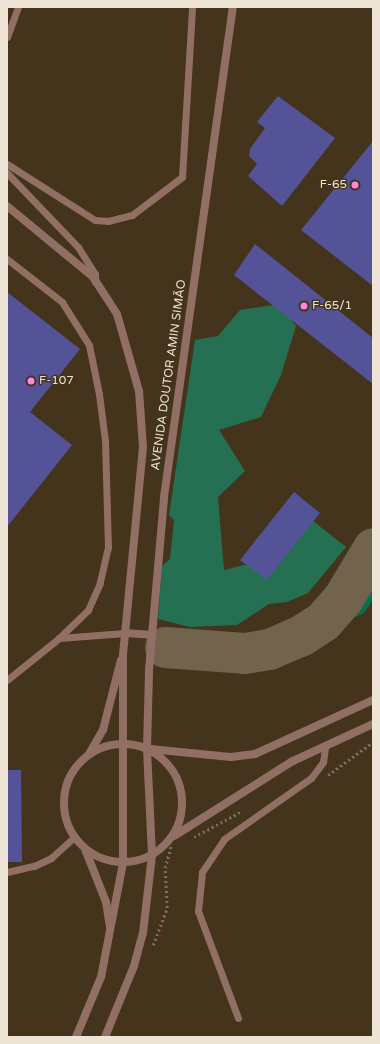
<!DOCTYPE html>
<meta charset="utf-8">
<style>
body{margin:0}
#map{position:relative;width:380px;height:1044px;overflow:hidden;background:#44341b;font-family:"Varela Round",sans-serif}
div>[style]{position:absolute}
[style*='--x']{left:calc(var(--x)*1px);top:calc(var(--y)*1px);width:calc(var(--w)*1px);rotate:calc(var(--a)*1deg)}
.green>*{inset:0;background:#0e6d4d}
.forest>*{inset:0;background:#256f52}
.taxiway>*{height:41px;margin:-20.5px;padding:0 20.5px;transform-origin:20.5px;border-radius:20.5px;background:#72634d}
.building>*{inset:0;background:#545397}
.path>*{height:2.5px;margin-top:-1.25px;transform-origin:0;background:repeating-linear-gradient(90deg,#7e705b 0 2px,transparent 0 5px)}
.service>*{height:7px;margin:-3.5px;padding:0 3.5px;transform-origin:3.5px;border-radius:3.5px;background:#926f64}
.minor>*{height:8px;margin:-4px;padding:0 4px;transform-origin:4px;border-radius:4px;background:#926f64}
.minor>.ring{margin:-4px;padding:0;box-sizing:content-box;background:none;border:8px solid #926f64;border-radius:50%}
.tertiary>*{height:8px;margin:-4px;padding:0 4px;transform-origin:4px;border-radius:4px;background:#926f64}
.dots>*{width:11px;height:11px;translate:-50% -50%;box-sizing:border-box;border:2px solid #44341b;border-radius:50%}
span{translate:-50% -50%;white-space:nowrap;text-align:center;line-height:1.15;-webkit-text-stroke:3px #44341b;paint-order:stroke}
.poi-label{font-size:12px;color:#eee4d5}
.right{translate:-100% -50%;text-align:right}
.left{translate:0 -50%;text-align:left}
.street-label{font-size:12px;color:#eee4d5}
.frame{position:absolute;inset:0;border:8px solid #eee4d5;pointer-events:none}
</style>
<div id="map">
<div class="green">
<div style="clip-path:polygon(373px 583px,373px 598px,369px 606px,364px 613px,353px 618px,351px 611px)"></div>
</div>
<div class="forest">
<div style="clip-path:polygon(280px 304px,296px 326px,281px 375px,261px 417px,219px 430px,245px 471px,218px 497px,224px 570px,280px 556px,313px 521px,346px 547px,308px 593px,287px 602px,269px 604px,237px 625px,190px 627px,158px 619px,162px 566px,170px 559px,174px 520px,169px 515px,195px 340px,218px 336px,240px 310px)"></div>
</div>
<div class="taxiway">
<div style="--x:165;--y:647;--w:79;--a:4.3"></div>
<div style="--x:244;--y:653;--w:25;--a:-9"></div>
<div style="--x:269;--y:649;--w:34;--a:-23"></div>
<div style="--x:300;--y:636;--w:27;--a:-33"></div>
<div style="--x:323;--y:621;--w:30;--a:-49"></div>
<div style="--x:343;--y:598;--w:58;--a:-59"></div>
</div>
<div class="building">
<div style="clip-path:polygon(278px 96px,335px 138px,282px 206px,248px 176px,257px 164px,249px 156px,250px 149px,265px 128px,257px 122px)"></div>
<div style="clip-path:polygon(373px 141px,373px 286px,301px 230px)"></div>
<div style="clip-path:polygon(255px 244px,373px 338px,373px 384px,234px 275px)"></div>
<div style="clip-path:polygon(7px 292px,80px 349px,30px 412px,72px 445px,7px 527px)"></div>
<div style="clip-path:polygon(294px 492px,320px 513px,267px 580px,240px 560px)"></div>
<div style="clip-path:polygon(7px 770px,21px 770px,22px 862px,7px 862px)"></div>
</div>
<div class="path">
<div style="--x:328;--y:775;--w:56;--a:-36.3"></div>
<div style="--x:194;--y:837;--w:55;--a:-28.4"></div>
<div style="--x:153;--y:945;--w:40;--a:-69"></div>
<div style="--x:167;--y:908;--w:40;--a:-92.9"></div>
<div style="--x:165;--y:868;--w:23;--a:-75"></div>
</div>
<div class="service">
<div style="--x:7;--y:37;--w:32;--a:-70"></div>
<div style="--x:7;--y:164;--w:104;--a:32.5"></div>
<div style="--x:95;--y:220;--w:13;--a:4"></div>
<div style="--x:108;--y:221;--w:25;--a:-14"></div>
<div style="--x:132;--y:215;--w:63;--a:-37.2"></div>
<div style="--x:182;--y:177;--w:170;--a:-86.6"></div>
<div style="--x:7;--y:173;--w:103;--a:46.2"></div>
<div style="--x:78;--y:247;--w:32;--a:58"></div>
<div style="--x:95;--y:274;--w:8;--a:90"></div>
<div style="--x:7;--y:259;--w:70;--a:38"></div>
<div style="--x:62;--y:302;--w:51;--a:57.9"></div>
<div style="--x:89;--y:345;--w:50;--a:78.5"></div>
<div style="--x:99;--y:394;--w:47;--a:82.7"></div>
<div style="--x:105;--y:441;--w:106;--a:88.4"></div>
<div style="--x:108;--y:547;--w:37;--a:103"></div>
<div style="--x:100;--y:583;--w:30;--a:114"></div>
<div style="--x:88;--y:610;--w:40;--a:136"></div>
<div style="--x:7;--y:680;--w:67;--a:-38.9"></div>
<div style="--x:59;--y:638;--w:66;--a:-4.3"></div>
<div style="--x:7;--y:872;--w:28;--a:-13"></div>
<div style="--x:34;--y:866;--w:19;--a:-25"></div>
<div style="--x:51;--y:858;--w:31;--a:-42"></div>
<div style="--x:238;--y:1018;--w:114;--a:-110.5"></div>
<div style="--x:198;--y:911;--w:39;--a:-84"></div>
<div style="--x:202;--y:872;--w:40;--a:-56"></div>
<div style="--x:224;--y:839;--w:106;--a:-35"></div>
<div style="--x:311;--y:778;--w:20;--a:-53"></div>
<div style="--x:323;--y:762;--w:15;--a:-82"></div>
</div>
<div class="minor">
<div class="ring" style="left:64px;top:744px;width:110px;height:110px"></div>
<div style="--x:150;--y:749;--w:81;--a:5.6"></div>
<div style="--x:231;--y:757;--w:24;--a:-7"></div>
<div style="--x:255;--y:754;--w:130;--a:-24.6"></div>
<div style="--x:174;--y:836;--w:138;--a:-32.3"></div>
<div style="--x:291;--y:762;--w:90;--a:-24.9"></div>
</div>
<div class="tertiary">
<div style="--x:7;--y:206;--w:112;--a:39.5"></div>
<div style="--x:93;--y:277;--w:44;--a:57"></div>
<div style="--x:117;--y:314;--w:80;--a:74.1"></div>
<div style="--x:139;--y:391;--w:56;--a:85.9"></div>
<div style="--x:143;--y:447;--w:210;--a:95.5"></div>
<div style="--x:123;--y:656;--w:207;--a:90"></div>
<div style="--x:123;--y:863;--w:116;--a:100.9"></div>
<div style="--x:101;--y:977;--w:65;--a:112.6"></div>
<div style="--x:125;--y:633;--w:27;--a:4"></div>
<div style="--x:89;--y:754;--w:28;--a:-60"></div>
<div style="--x:103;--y:730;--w:72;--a:-75.6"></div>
<div style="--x:85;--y:849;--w:57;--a:68.4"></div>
<div style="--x:106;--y:902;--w:25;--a:81"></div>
<div style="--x:105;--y:1037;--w:77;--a:-67.8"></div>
<div style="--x:134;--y:966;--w:34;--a:-75"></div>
<div style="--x:143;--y:933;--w:79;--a:-83.4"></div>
<div style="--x:152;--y:855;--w:106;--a:-92.7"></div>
<div style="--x:147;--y:749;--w:79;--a:-88.5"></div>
<div style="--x:149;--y:670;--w:174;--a:-85"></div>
<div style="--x:164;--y:497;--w:495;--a:-82"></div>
</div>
<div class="dots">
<div style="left:355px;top:185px;background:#fe85e0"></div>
<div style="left:304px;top:306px;background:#fe85e0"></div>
<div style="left:31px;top:381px;background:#fe85e0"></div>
</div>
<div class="poi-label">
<span class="right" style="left:347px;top:185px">F-65</span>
<span class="left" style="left:312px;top:306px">F-65/1</span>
<span class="left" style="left:39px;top:381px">F-107</span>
</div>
<div class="street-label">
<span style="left:169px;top:375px;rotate:-82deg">AVENIDA DOUTOR AMIN SIMÃO</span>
</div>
<div class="frame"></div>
</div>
